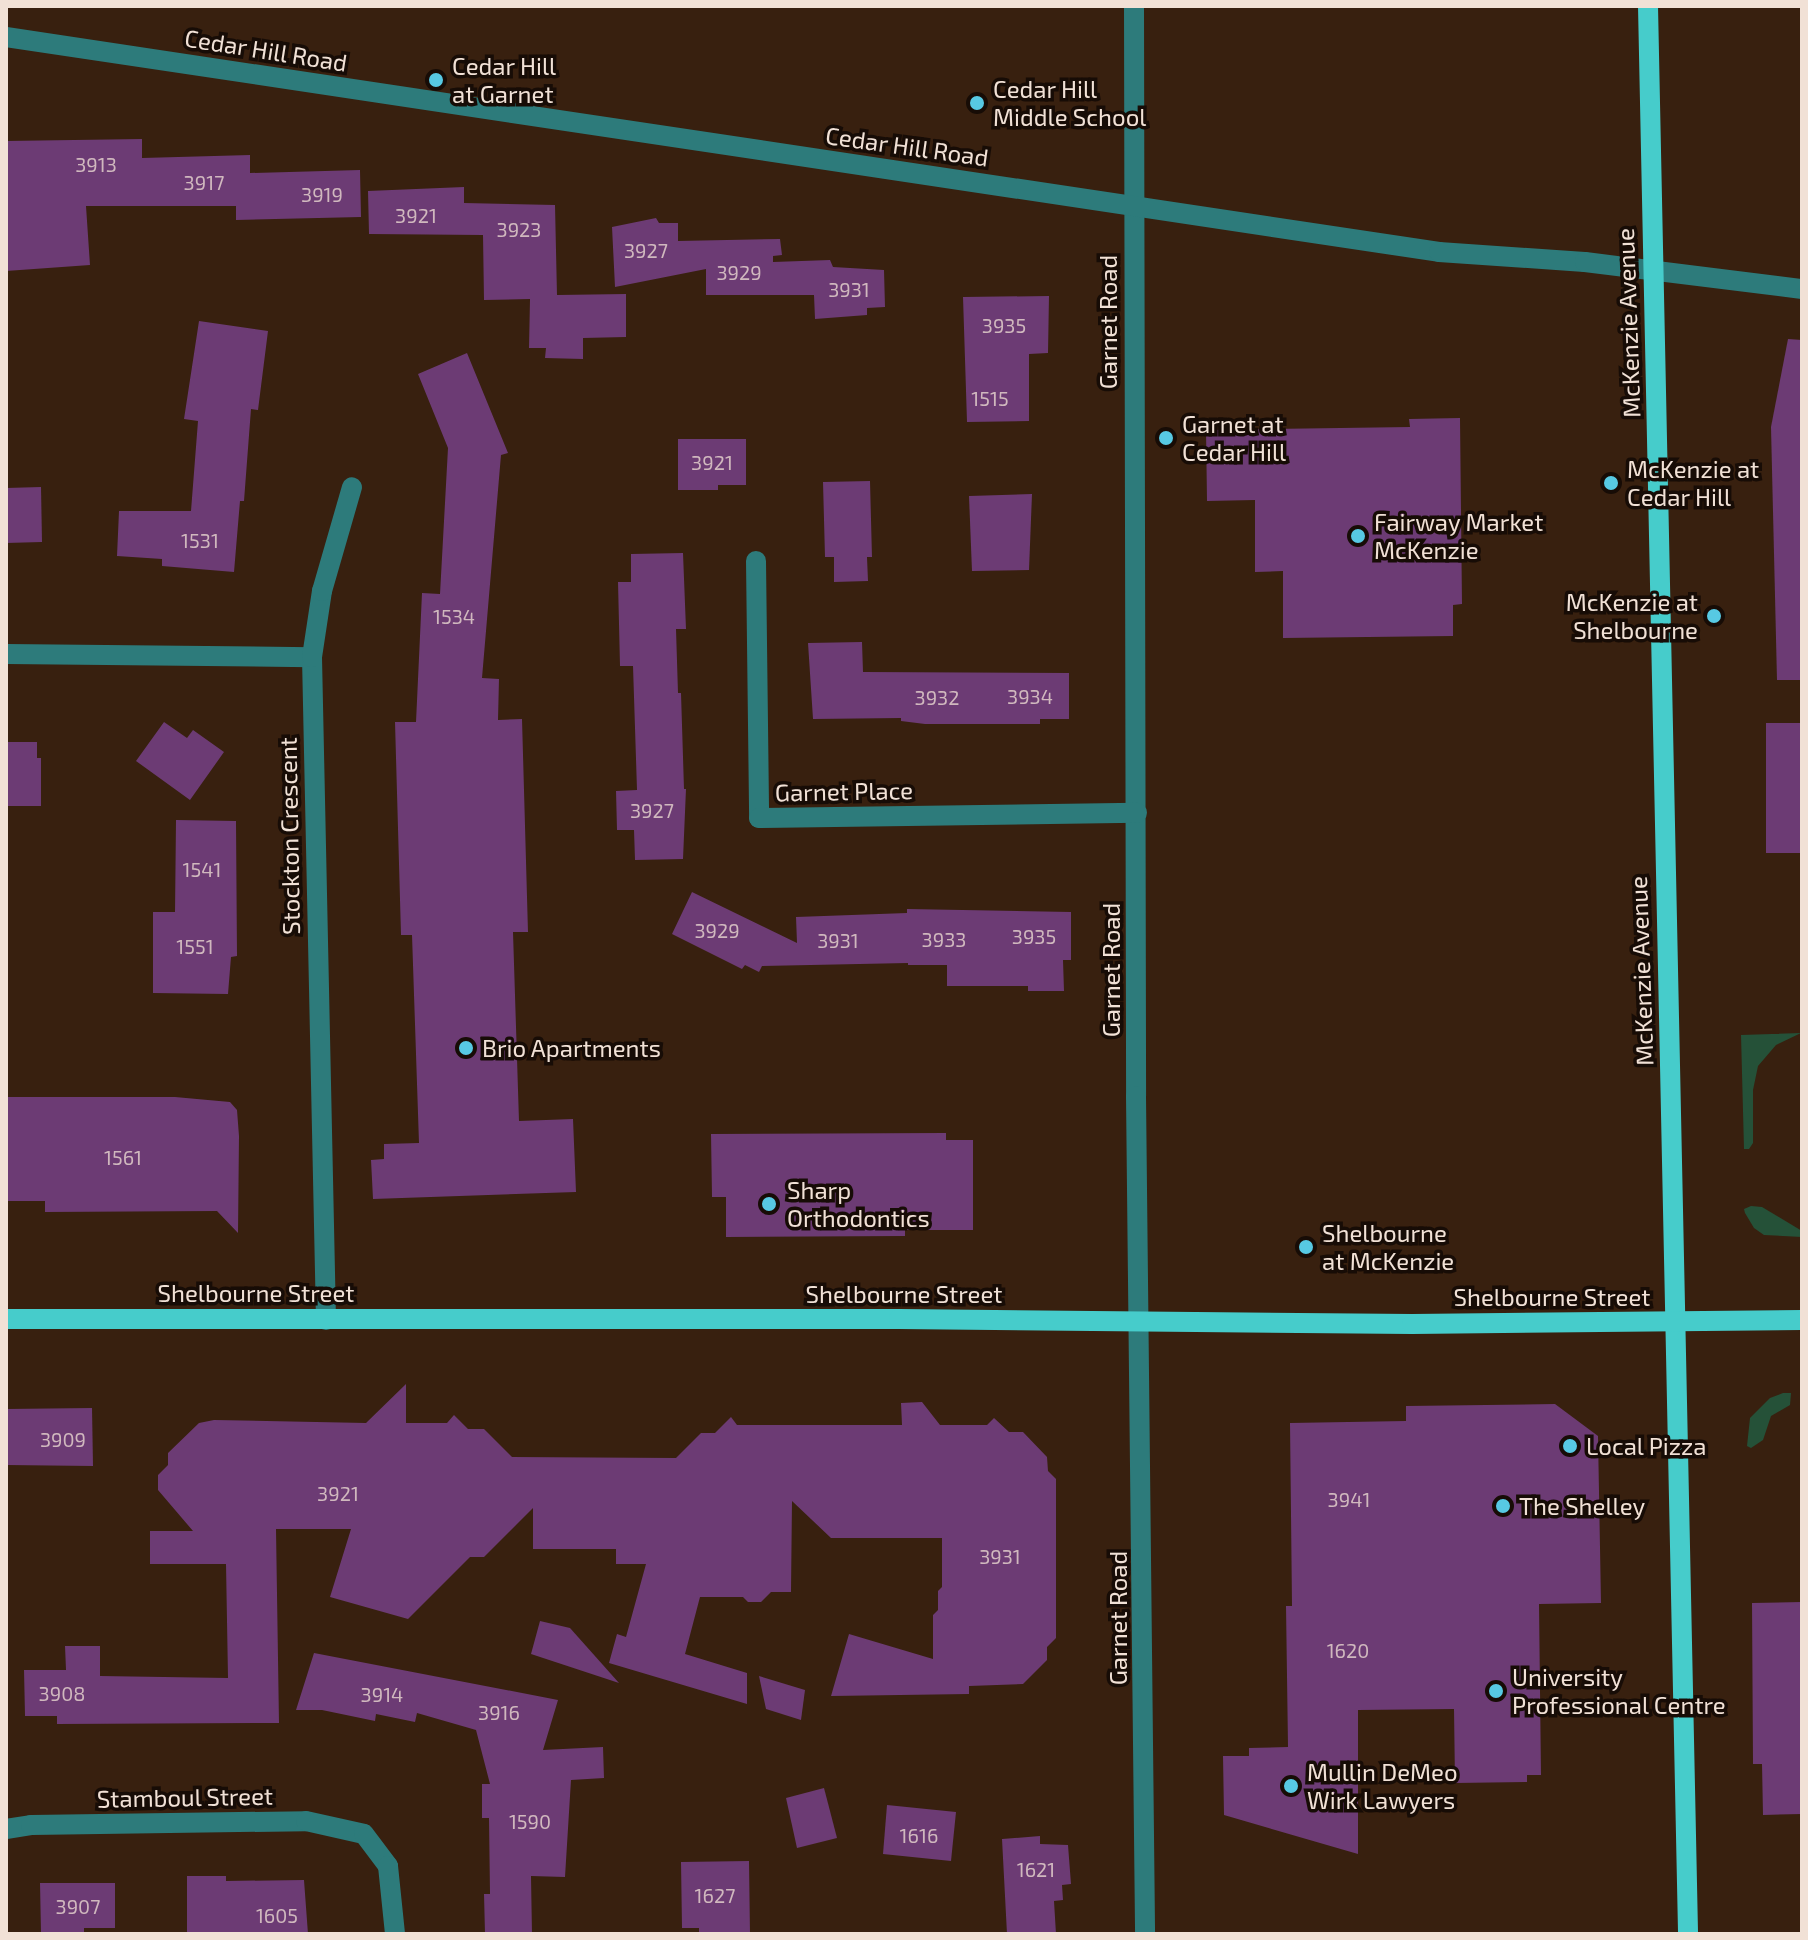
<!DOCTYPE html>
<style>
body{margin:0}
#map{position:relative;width:1808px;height:1940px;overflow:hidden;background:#38200f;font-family:"Exo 2",sans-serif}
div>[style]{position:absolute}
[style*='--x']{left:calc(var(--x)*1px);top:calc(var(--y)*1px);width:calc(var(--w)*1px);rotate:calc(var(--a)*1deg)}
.green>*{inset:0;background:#255138}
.building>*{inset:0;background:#6c3b74}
.minor>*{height:20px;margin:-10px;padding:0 10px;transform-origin:10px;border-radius:10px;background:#2d7b7b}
.major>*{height:20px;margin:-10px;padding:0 10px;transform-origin:10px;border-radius:10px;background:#46cccb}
.dots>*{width:22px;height:22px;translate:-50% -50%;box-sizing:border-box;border:4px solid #170c06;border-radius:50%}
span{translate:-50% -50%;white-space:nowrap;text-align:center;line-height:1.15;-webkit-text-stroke:7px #170c06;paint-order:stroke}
.number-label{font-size:20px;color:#d0b8be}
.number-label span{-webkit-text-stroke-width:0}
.street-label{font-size:24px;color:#f1e1d6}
.poi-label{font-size:24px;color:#f1e1d6}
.left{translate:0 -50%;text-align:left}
.right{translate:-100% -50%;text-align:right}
.frame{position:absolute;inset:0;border:8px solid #f1e1d6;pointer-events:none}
</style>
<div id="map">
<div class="green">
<div style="clip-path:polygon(1801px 1033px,1776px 1045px,1758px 1066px,1753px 1090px,1753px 1143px,1749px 1149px,1744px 1149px,1741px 1035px)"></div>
<div style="clip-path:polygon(1751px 1206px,1762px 1207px,1802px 1231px,1802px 1237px,1764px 1235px,1754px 1228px,1745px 1213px,1744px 1209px)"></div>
<div style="clip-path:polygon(1783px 1393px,1791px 1393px,1790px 1405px,1771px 1416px,1763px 1440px,1751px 1448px,1747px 1446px,1750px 1418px,1770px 1398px)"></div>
</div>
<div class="building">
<div style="clip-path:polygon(142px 139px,142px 158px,250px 155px,250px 173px,360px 170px,361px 217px,236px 220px,236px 206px,86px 206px,90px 265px,6px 271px,6px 141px)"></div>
<div style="clip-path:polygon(464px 187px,464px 203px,555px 205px,557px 295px,626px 294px,626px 337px,583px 338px,583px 359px,545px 358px,546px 348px,529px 348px,530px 299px,484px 300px,483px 235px,369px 234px,368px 191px)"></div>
<div style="clip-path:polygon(656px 218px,659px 223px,678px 223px,678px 241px,780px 239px,782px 255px,773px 256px,773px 262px,830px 260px,833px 267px,884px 270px,885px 307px,867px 308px,867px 315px,815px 319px,814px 295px,706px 295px,706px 269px,615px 287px,612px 227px)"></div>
<div style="clip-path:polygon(1049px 296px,1048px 353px,1029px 354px,1029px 421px,967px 422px,963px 297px)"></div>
<div style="clip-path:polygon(199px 321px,268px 331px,258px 410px,251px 409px,244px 501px,240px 501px,234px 572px,162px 566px,162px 559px,117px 556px,119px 511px,191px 511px,198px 421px,184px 419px)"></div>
<div style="clip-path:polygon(1788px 339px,1802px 340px,1802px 680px,1777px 680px,1771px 427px)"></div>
<div style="clip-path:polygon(467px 353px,508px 453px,501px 455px,482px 678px,499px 679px,498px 720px,522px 719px,528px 932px,513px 932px,519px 1121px,573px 1119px,576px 1192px,373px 1199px,371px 1160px,384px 1159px,384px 1144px,419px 1143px,412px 935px,401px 935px,395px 722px,416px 722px,422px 593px,440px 594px,448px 448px,418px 374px)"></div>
<div style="clip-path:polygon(1460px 418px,1462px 604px,1453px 605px,1453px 636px,1283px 638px,1283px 571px,1255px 572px,1255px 500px,1207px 501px,1206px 430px,1410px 427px,1409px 419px)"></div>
<div style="clip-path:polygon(678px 439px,746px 439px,746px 485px,718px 485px,718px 490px,678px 490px)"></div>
<div style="clip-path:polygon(870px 481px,872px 557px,867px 557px,868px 581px,834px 582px,834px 557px,825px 557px,823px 482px)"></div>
<div style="clip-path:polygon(41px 487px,42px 542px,6px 543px,6px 488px)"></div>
<div style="clip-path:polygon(1032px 494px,1029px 570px,972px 571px,969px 496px)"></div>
<div style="clip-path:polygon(683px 553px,686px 629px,676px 629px,678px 693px,681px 693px,684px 789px,686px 789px,683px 859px,635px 860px,634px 830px,617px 830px,616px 791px,637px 790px,633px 666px,620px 666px,618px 582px,631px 582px,631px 554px)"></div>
<div style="clip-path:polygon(862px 642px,863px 672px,1069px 673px,1069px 719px,1040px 719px,1040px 724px,925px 724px,901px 721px,901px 718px,813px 719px,808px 643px)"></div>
<div style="clip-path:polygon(164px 722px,187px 738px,193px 730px,224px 752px,190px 800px,136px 761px)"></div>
<div style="clip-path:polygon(1766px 723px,1802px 723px,1802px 853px,1766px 853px)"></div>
<div style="clip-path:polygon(6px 742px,37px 742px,37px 758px,41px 758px,41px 806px,6px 806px)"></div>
<div style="clip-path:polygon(176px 820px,236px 821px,237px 956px,231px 957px,228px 994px,153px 993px,153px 912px,175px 912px)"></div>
<div style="clip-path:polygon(692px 892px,797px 943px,796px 917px,907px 913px,907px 909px,1071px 912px,1071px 960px,1063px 960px,1064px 991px,1028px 991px,1028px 986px,947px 986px,947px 965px,908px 965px,908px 963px,762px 966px,759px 972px,745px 965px,742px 969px,672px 934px)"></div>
<div style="clip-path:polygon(6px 1097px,175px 1097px,230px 1102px,237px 1110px,239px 1136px,238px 1233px,217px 1211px,45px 1212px,45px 1201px,6px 1201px)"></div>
<div style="clip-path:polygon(946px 1133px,946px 1140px,973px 1140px,973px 1230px,905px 1230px,905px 1236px,726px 1237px,726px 1197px,712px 1197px,711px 1134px)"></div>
<div style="clip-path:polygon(406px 1384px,406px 1423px,447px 1423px,454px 1415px,468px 1429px,484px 1429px,512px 1457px,676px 1458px,701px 1433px,715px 1433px,731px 1417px,737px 1425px,902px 1425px,901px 1403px,922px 1402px,940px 1425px,987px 1425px,994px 1418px,1009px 1432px,1023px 1432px,1047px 1457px,1048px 1471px,1056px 1479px,1056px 1638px,1047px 1647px,1047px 1660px,1023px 1684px,969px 1686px,969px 1694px,831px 1696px,849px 1634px,933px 1659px,933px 1615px,938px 1610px,938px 1591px,942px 1587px,942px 1538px,831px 1538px,792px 1501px,791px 1592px,771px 1592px,761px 1602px,748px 1602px,743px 1597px,700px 1597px,685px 1654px,747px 1673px,747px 1704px,609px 1663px,617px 1634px,626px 1637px,646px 1564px,616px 1564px,616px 1549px,533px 1549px,533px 1508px,484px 1557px,470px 1557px,408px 1619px,330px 1597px,351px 1529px,276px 1529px,279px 1723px,57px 1724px,57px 1716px,25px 1716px,24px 1670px,66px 1670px,65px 1646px,100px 1646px,100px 1676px,228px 1678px,226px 1564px,150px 1564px,150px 1531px,193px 1531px,158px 1490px,158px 1475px,168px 1465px,168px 1453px,199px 1423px,214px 1420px,366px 1423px)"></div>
<div style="clip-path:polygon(1555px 1404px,1598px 1436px,1601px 1603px,1539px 1604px,1541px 1775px,1527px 1775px,1527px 1782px,1455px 1783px,1454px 1709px,1358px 1710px,1358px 1854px,1224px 1815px,1223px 1756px,1249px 1756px,1249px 1748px,1288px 1747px,1286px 1606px,1292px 1606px,1290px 1423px,1406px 1421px,1406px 1406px)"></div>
<div style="clip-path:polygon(92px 1408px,93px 1466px,6px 1465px,6px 1409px)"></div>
<div style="clip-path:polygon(1802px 1602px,1802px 1814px,1763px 1815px,1762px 1764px,1753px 1764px,1752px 1603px)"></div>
<div style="clip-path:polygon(540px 1621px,570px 1628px,619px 1683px,531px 1654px)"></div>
<div style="clip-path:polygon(314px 1653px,558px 1700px,543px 1750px,603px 1747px,604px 1778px,571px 1780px,565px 1877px,531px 1876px,532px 1934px,485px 1934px,484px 1894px,490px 1894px,489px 1818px,482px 1818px,482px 1784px,490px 1784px,476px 1730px,417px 1713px,415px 1722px,376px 1714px,375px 1721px,322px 1710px,296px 1710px)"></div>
<div style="clip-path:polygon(759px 1676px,805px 1690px,801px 1720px,766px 1709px)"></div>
<div style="clip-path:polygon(824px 1788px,837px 1838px,797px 1848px,786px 1798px)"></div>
<div style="clip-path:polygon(887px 1805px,956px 1812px,951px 1861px,883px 1854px)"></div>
<div style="clip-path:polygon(1040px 1836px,1040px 1844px,1068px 1845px,1071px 1884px,1062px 1885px,1063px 1900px,1054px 1901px,1056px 1934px,1007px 1934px,1002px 1839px)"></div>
<div style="clip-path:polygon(749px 1861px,750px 1934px,699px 1934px,699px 1928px,682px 1928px,681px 1862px)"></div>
<div style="clip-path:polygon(187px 1876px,226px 1876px,226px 1881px,304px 1880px,308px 1934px,187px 1934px)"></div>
<div style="clip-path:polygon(40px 1883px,115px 1883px,115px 1928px,84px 1928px,84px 1934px,41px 1934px)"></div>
</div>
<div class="minor">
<div style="--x:1134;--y:6;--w:1090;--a:89.89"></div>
<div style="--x:1136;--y:1096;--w:838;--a:89.38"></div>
<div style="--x:6;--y:37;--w:1449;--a:8.53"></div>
<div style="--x:1439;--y:252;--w:146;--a:3.9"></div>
<div style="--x:1585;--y:262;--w:219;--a:7.1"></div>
<div style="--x:756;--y:561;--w:257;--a:89.3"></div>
<div style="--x:759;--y:818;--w:378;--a:-0.8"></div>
<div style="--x:6;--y:654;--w:306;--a:0.6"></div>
<div style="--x:326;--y:1320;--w:663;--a:-91.21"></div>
<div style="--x:312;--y:657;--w:67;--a:-81.4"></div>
<div style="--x:322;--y:591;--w:108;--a:-73.9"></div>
<div style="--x:6;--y:1829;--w:25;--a:-9"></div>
<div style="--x:31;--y:1825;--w:275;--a:-0.8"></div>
<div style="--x:306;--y:1821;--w:59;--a:12.6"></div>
<div style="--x:364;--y:1834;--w:40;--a:53"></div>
<div style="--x:388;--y:1866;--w:68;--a:84.1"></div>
</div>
<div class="major">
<div style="--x:1648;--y:6;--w:1928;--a:88.81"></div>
<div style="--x:6;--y:1319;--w:893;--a:0"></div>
<div style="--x:899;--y:1319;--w:513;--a:0.56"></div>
<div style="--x:1412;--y:1324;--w:390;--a:-0.6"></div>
</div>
<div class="dots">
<div style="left:436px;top:80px;background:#57c9e3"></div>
<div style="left:977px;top:103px;background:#57c9e3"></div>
<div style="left:1166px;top:438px;background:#57c9e3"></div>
<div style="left:1611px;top:483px;background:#57c9e3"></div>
<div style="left:1358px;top:536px;background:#57c9e3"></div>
<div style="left:1714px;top:616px;background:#57c9e3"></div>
<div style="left:466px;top:1048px;background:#57c9e3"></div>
<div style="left:769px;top:1204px;background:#57c9e3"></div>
<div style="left:1306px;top:1247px;background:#57c9e3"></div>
<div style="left:1570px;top:1446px;background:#57c9e3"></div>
<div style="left:1503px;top:1506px;background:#57c9e3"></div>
<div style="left:1496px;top:1691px;background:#57c9e3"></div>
<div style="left:1291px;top:1786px;background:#57c9e3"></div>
</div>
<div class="number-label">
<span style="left:96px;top:164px">3913</span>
<span style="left:204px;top:182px">3917</span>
<span style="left:322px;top:194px">3919</span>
<span style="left:416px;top:215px">3921</span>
<span style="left:519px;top:229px">3923</span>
<span style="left:646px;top:250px">3927</span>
<span style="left:739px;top:272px">3929</span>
<span style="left:849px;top:289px">3931</span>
<span style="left:1004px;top:325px">3935</span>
<span style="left:990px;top:398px">1515</span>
<span style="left:712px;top:462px">3921</span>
<span style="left:200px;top:540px">1531</span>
<span style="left:454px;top:616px">1534</span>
<span style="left:1030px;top:696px">3934</span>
<span style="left:937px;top:697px">3932</span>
<span style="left:652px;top:810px">3927</span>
<span style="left:202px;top:869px">1541</span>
<span style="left:717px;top:930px">3929</span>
<span style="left:1034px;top:936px">3935</span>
<span style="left:944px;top:939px">3933</span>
<span style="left:838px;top:940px">3931</span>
<span style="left:195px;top:946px">1551</span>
<span style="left:123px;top:1157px">1561</span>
<span style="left:63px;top:1439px">3909</span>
<span style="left:338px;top:1493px">3921</span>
<span style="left:1349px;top:1499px">3941</span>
<span style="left:1000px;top:1556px">3931</span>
<span style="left:1348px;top:1650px">1620</span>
<span style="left:62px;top:1693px">3908</span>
<span style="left:382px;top:1694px">3914</span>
<span style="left:499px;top:1712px">3916</span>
<span style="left:530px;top:1821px">1590</span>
<span style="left:919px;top:1835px">1616</span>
<span style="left:1036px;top:1869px">1621</span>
<span style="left:715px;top:1895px">1627</span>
<span style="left:78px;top:1906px">3907</span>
<span style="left:277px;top:1915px">1605</span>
</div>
<div class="street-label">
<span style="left:266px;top:50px;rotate:9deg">Cedar Hill Road</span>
<span style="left:907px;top:146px;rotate:8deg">Cedar Hill Road</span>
<span style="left:1108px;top:322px;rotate:-90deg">Garnet Road</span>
<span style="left:1628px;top:323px;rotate:-92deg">McKenzie Avenue</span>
<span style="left:844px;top:791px;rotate:-1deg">Garnet Place</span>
<span style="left:289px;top:836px;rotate:-91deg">Stockton Crescent</span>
<span style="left:1111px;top:970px;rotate:-90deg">Garnet Road</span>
<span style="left:1641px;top:971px;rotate:-92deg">McKenzie Avenue</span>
<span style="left:256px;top:1293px">Shelbourne Street</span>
<span style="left:904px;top:1294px">Shelbourne Street</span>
<span style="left:1552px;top:1297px">Shelbourne Street</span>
<span style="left:1118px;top:1618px;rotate:-90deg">Garnet Road</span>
<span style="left:185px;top:1797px;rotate:-1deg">Stamboul Street</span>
</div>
<div class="poi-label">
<span class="left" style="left:452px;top:80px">Cedar Hill<br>at Garnet</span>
<span class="left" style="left:993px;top:103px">Cedar Hill<br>Middle School</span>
<span class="left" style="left:1182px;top:438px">Garnet at<br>Cedar Hill</span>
<span class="left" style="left:1627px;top:483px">McKenzie at<br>Cedar Hill</span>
<span class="left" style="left:1374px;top:536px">Fairway Market<br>McKenzie</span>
<span class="right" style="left:1698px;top:616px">McKenzie at<br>Shelbourne</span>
<span class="left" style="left:482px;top:1048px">Brio Apartments</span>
<span class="left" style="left:787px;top:1204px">Sharp<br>Orthodontics</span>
<span class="left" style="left:1322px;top:1247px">Shelbourne<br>at McKenzie</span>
<span class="left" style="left:1586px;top:1446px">Local Pizza</span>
<span class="left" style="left:1519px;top:1506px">The Shelley</span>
<span class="left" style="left:1512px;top:1691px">University<br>Professional Centre</span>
<span class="left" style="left:1307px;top:1786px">Mullin DeMeo<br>Wirk Lawyers</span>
</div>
<div class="frame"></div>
</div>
